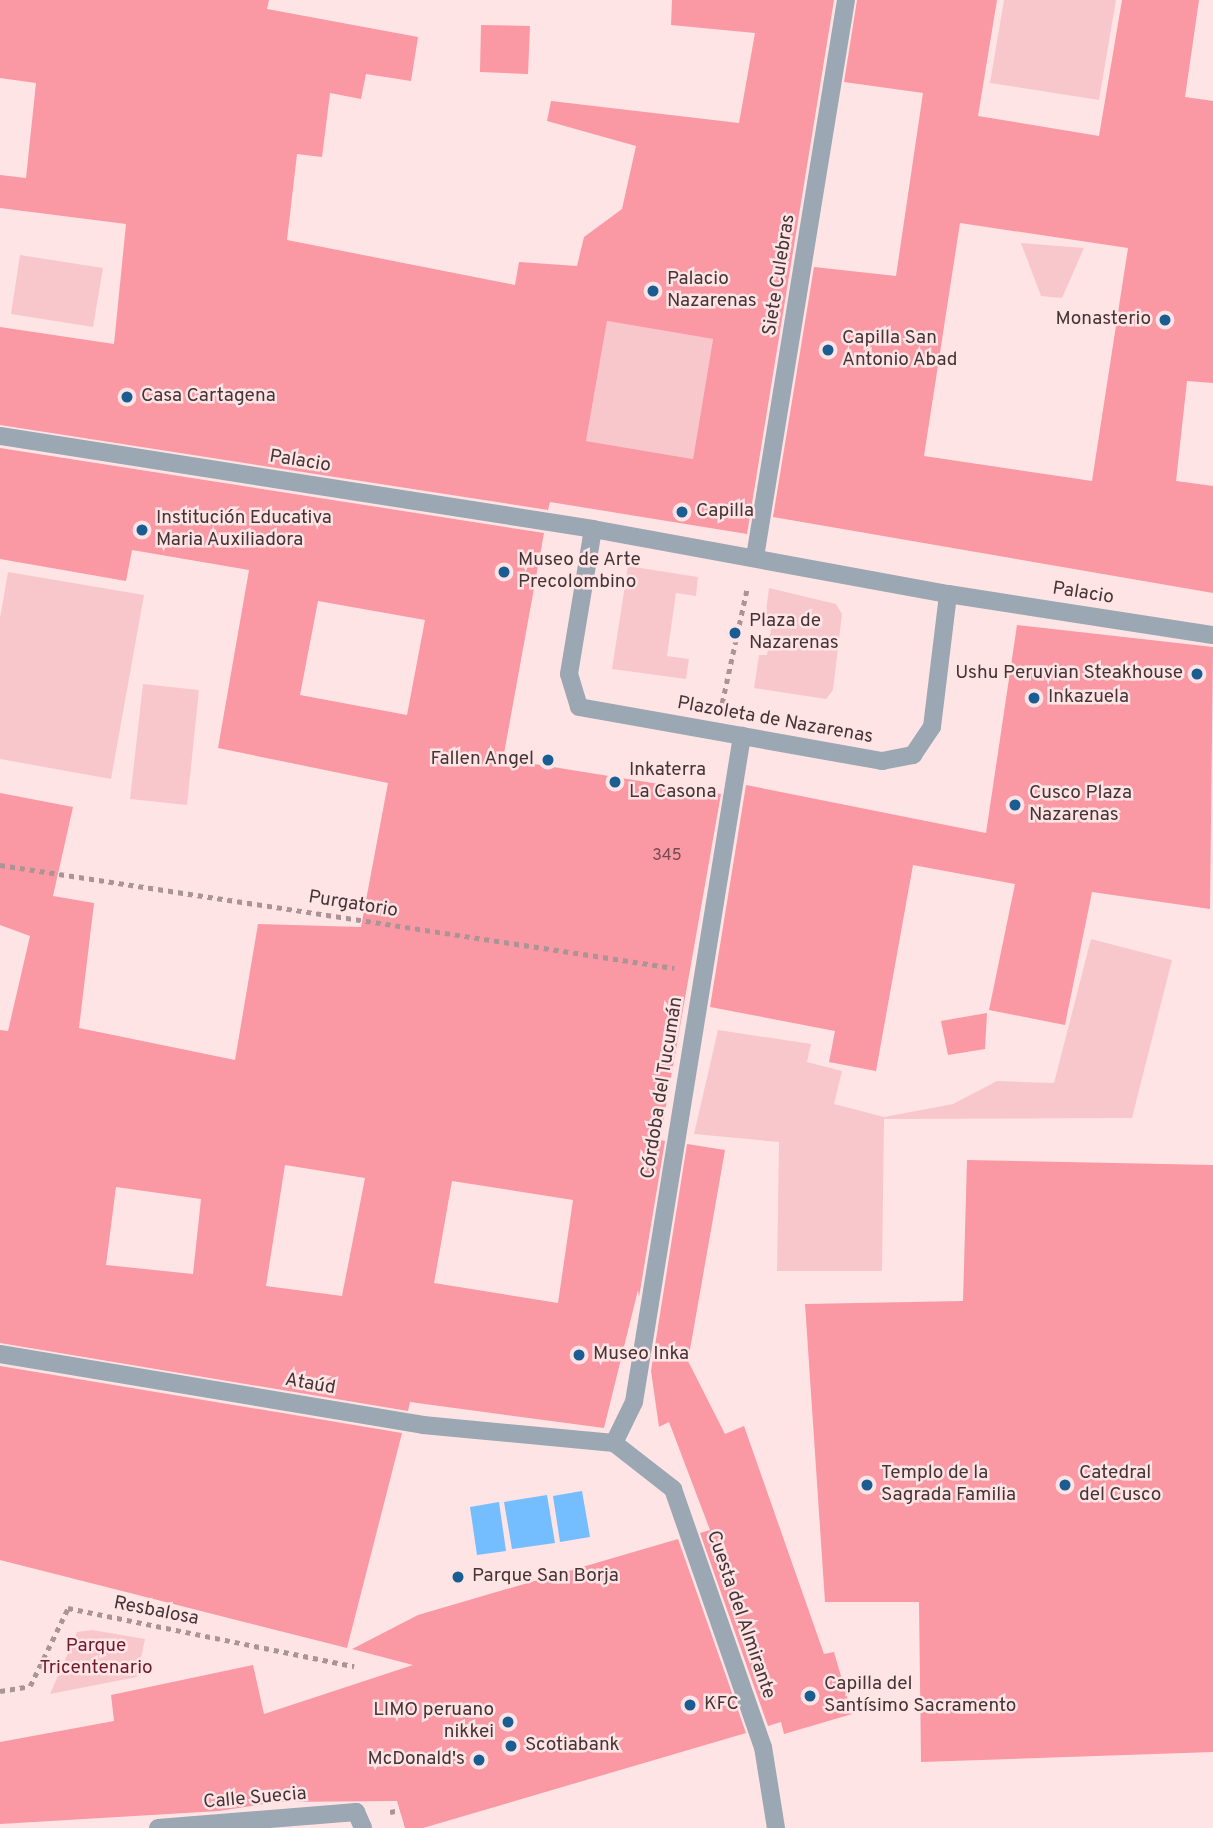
<!DOCTYPE html>
<meta charset="utf-8">
<style>
body{margin:0}
#map{position:relative;width:1213px;height:1828px;overflow:hidden;background:#ffe4e6;font-family:Overpass,sans-serif}
div>[style]{position:absolute}
[style*='--x']{left:calc(var(--x)*1px);top:calc(var(--y)*1px);width:calc(var(--w)*1px);rotate:calc(var(--a)*1deg)}
.green>*{inset:0;background:#f8c7cb}
.water>*{inset:0;background:#74bdfe}
.building>*{inset:0;background:#fa98a3}
.path>*{height:4.5px;margin-top:-2.25px;transform-origin:0;background:repeating-linear-gradient(90deg,#ab9496 0 5px,transparent 0 10px)}
.minor>*{height:18px;margin:-9px;padding:0 9px;transform-origin:9px;border-radius:9px;background:#9ba7b2}
.dots>*{width:19px;height:19px;translate:-50% -50%;box-sizing:border-box;border:4px solid #ffe4e6;border-radius:50%}
span{translate:-50% -50%;white-space:nowrap;text-align:center;line-height:1.15;-webkit-text-stroke:5px #ffe4e6;paint-order:stroke}
.number-label{font-size:16px;color:#724d51}
.number-label span{-webkit-text-stroke-width:0}
.street-label{font-size:19px;color:#453436}
.poi-label{font-size:19px;color:#453436}
.left{translate:0 -50%;text-align:left}
.right{translate:-100% -50%;text-align:right}
.park-label{font-size:19px;color:#6f192c}
</style>
<div id="map">
<div class="green">
<div style="clip-path:polygon(1004px 0,1116px 0,1099px 100px,990px 83px)"></div>
<div style="clip-path:polygon(1021px 243px,1084px 248px,1062px 298px,1041px 296px)"></div>
<div style="clip-path:polygon(20px 255px,103px 268px,93px 327px,11px 314px)"></div>
<div style="clip-path:polygon(607px 321px,713px 339px,693px 459px,586px 441px)"></div>
<div style="clip-path:polygon(628px 566px,698px 577px,696px 596px,676px 593px,667px 656px,689px 659px,686px 679px,612px 669px)"></div>
<div style="clip-path:polygon(8px 572px,144px 595px,111px 779px,0 759px,0 618px)"></div>
<div style="clip-path:polygon(769px 588px,836px 604px,842px 614px,833px 690px,826px 699px,754px 688px,759px 655px,767px 655px,772px 623px,765px 619px)"></div>
<div style="clip-path:polygon(143px 684px,199px 690px,187px 805px,130px 799px)"></div>
<div style="clip-path:polygon(1091px 939px,1172px 960px,1132px 1118px,884px 1119px,882px 1271px,777px 1271px,779px 1142px,694px 1134px,718px 1030px,811px 1044px,807px 1062px,842px 1071px,834px 1104px,884px 1117px,953px 1104px,997px 1081px,1054px 1083px)"></div>
<div style="clip-path:polygon(92px 1630px,145px 1639px,137px 1677px,50px 1694px,77px 1632px)"></div>
</div>
<div class="water">
<div style="clip-path:polygon(582px 1491px,590px 1537px,560px 1542px,553px 1496px)"></div>
<div style="clip-path:polygon(547px 1495px,555px 1543px,512px 1549px,504px 1502px)"></div>
<div style="clip-path:polygon(499px 1502px,506px 1551px,477px 1555px,470px 1507px)"></div>
</div>
<div class="building">
<div style="clip-path:polygon(evenodd,0 0,269px 0,267px 9px,418px 37px,411px 81px,366px 74px,361px 99px,330px 93px,322px 157px,297px 154px,287px 240px,515px 285px,519px 262px,577px 266px,584px 237px,622px 209px,636px 146px,547px 121px,551px 101px,739px 123px,755px 33px,671px 25px,672px 0,834px 0,747px 534px,550px 502px,548px 510px,0 425px,0 327px,114px 344px,126px 224px,0 208px,0 175px,26px 178px,36px 83px,0 78px,0 0,607px 321px,713px 339px,693px 459px,586px 441px,607px 321px)"></div>
<div style="clip-path:polygon(evenodd,857px 0,997px 0,978px 116px,1099px 136px,1122px 0,1199px 0,1185px 97px,1213px 101px,1213px 383px,1187px 381px,1176px 481px,1213px 486px,1213px 593px,773px 517px,814px 267px,896px 276px,923px 93px,844px 82px,857px 0,960px 223px,1128px 248px,1092px 481px,924px 456px,960px 223px)"></div>
<div style="clip-path:polygon(481px 25px,530px 26px,528px 74px,480px 72px)"></div>
<div style="clip-path:polygon(evenodd,0 448px,544px 533px,503px 759px,721px 794px,660px 1140px,665px 1141px,639px 1297px,638px 1290px,604px 1428px,410px 1402px,408px 1411px,0 1343px,0 1030px,8px 1031px,30px 936px,0 925px,0 793px,73px 807px,53px 896px,94px 903px,79px 1028px,235px 1060px,258px 924px,361px 927px,388px 783px,218px 748px,249px 570px,132px 550px,126px 581px,0 559px,0 448px,318px 601px,425px 620px,407px 715px,300px 695px,318px 601px,0 448px,285px 1165px,365px 1178px,342px 1296px,266px 1286px,285px 1165px,0 448px,452px 1181px,573px 1200px,558px 1303px,434px 1283px,452px 1181px,0 448px,116px 1187px,201px 1199px,193px 1274px,106px 1265px,116px 1187px)"></div>
<div style="clip-path:polygon(1017px 625px,1213px 647px,1210px 909px,1092px 892px,1065px 1025px,989px 1010px,1015px 884px,913px 865px,876px 1071px,829px 1062px,835px 1031px,710px 1007px,746px 785px,986px 833px)"></div>
<div style="clip-path:polygon(987px 1013px,985px 1049px,948px 1055px,941px 1021px)"></div>
<div style="clip-path:polygon(687px 1144px,725px 1150px,688px 1361px,725px 1434px,744px 1426px,824px 1654px,834px 1652px,852px 1714px,784px 1734px,781px 1722px,768px 1726px,700px 1533px,710px 1530px,669px 1422px,659px 1427px,651px 1371px)"></div>
<div style="clip-path:polygon(967px 1160px,1213px 1165px,1213px 1752px,921px 1762px,919px 1602px,825px 1602px,805px 1304px,963px 1301px)"></div>
<div style="clip-path:polygon(0 1366px,402px 1433px,347px 1648px,0 1560px)"></div>
<div style="clip-path:polygon(678px 1539px,746px 1733px,423px 1828px,405px 1828px,397px 1801px,277px 1802px,219px 1811px,0 1824px,0 1742px,114px 1721px,111px 1695px,253px 1665px,264px 1714px,413px 1665px,352px 1649px,418px 1615px)"></div>
</div>
<div class="path">
<div style="--x:722;--y:703;--w:118;--a:-77.7"></div>
<div style="--x:0;--y:865;--w:682;--a:8.69"></div>
<div style="--x:0;--y:1691;--w:30;--a:-9"></div>
<div style="--x:30;--y:1686;--w:87;--a:-64"></div>
<div style="--x:68;--y:1608;--w:292;--a:11.5"></div>
<div style="--x:390;--y:1812;--w:10;--a:-11"></div>
</div>
<div class="minor">
<div style="--x:0;--y:436;--w:600;--a:8.91"></div>
<div style="--x:593;--y:529;--w:361;--a:10.4"></div>
<div style="--x:948;--y:594;--w:268;--a:8.8"></div>
<div style="--x:593;--y:529;--w:147;--a:99.4"></div>
<div style="--x:569;--y:674;--w:34;--a:73"></div>
<div style="--x:579;--y:707;--w:308;--a:10.1"></div>
<div style="--x:882;--y:761;--w:32;--a:-11"></div>
<div style="--x:913;--y:755;--w:34;--a:-56"></div>
<div style="--x:932;--y:727;--w:134;--a:-83.1"></div>
<div style="--x:755;--y:557;--w:564;--a:-80.72"></div>
<div style="--x:0;--y:1354;--w:429;--a:9.5"></div>
<div style="--x:423;--y:1425;--w:192;--a:5.4"></div>
<div style="--x:614;--y:1443;--w:46;--a:-64"></div>
<div style="--x:634;--y:1402;--w:675;--a:-80.79"></div>
<div style="--x:614;--y:1443;--w:75;--a:37.9"></div>
<div style="--x:673;--y:1489;--w:273;--a:70.8"></div>
<div style="--x:763;--y:1747;--w:82;--a:80.9"></div>
<div style="--x:158;--y:1828;--w:199;--a:-4.6"></div>
<div style="--x:356;--y:1812;--w:17;--a:66"></div>
</div>
<div class="dots">
<div style="left:653px;top:291px;background:#1a5d92"></div>
<div style="left:1165px;top:320px;background:#1a5d92"></div>
<div style="left:828px;top:350px;background:#1a5d92"></div>
<div style="left:127px;top:397px;background:#1a5d92"></div>
<div style="left:682px;top:512px;background:#1a5d92"></div>
<div style="left:142px;top:530px;background:#1a5d92"></div>
<div style="left:504px;top:572px;background:#1a5d92"></div>
<div style="left:735px;top:633px;background:#1a5d92"></div>
<div style="left:1197px;top:674px;background:#1a5d92"></div>
<div style="left:1034px;top:698px;background:#1a5d92"></div>
<div style="left:548px;top:760px;background:#1a5d92"></div>
<div style="left:615px;top:782px;background:#1a5d92"></div>
<div style="left:1015px;top:805px;background:#1a5d92"></div>
<div style="left:579px;top:1355px;background:#1a5d92"></div>
<div style="left:867px;top:1485px;background:#1a5d92"></div>
<div style="left:1065px;top:1485px;background:#1a5d92"></div>
<div style="left:458px;top:1577px;background:#1a5d92"></div>
<div style="left:810px;top:1696px;background:#1a5d92"></div>
<div style="left:690px;top:1705px;background:#1a5d92"></div>
<div style="left:508px;top:1722px;background:#1a5d92"></div>
<div style="left:511px;top:1746px;background:#1a5d92"></div>
<div style="left:479px;top:1760px;background:#1a5d92"></div>
</div>
<div class="number-label">
<span style="left:667px;top:856px">345</span>
</div>
<div class="street-label">
<span style="left:780px;top:275px;rotate:-81deg">Siete Culebras</span>
<span style="left:300px;top:462px;rotate:9deg">Palacio</span>
<span style="left:1083px;top:594px;rotate:9deg">Palacio</span>
<span style="left:775px;top:721px;rotate:10deg">Plazoleta de Nazarenas</span>
<span style="left:353px;top:905px;rotate:9deg">Purgatorio</span>
<span style="left:663px;top:1088px;rotate:-81deg">Córdoba del Tucumán</span>
<span style="left:310px;top:1385px;rotate:10deg">Ataúd</span>
<span style="left:156px;top:1612px;rotate:11deg">Resbalosa</span>
<span style="left:740px;top:1615px;rotate:71deg">Cuesta del Almirante</span>
<span style="left:255px;top:1799px;rotate:-5deg">Calle Suecia</span>
</div>
<div class="poi-label">
<span class="left" style="left:667px;top:291px">Palacio<br>Nazarenas</span>
<span class="right" style="left:1151px;top:320px">Monasterio</span>
<span class="left" style="left:842px;top:350px">Capilla San<br>Antonio Abad</span>
<span class="left" style="left:141px;top:397px">Casa Cartagena</span>
<span class="left" style="left:696px;top:512px">Capilla</span>
<span class="left" style="left:156px;top:530px">Institución Educativa<br>Maria Auxiliadora</span>
<span class="left" style="left:518px;top:572px">Museo de Arte<br>Precolombino</span>
<span class="left" style="left:749px;top:633px">Plaza de<br>Nazarenas</span>
<span class="right" style="left:1183px;top:674px">Ushu Peruvian Steakhouse</span>
<span class="left" style="left:1048px;top:698px">Inkazuela</span>
<span class="right" style="left:534px;top:760px">Fallen Angel</span>
<span class="left" style="left:629px;top:782px">Inkaterra<br>La Casona</span>
<span class="left" style="left:1029px;top:805px">Cusco Plaza<br>Nazarenas</span>
<span class="left" style="left:593px;top:1355px">Museo Inka</span>
<span class="left" style="left:881px;top:1485px">Templo de la<br>Sagrada Familia</span>
<span class="left" style="left:1079px;top:1485px">Catedral<br>del Cusco</span>
<span class="left" style="left:472px;top:1577px">Parque San Borja</span>
<span class="left" style="left:824px;top:1696px">Capilla del<br>Santísimo Sacramento</span>
<span class="left" style="left:704px;top:1705px">KFC</span>
<span class="right" style="left:494px;top:1722px">LIMO peruano<br>nikkei</span>
<span class="left" style="left:525px;top:1746px">Scotiabank</span>
<span class="right" style="left:465px;top:1760px">McDonald's</span>
</div>
<div class="park-label">
<span style="left:96px;top:1658px">Parque<br>Tricentenario</span>
</div>
</div>
